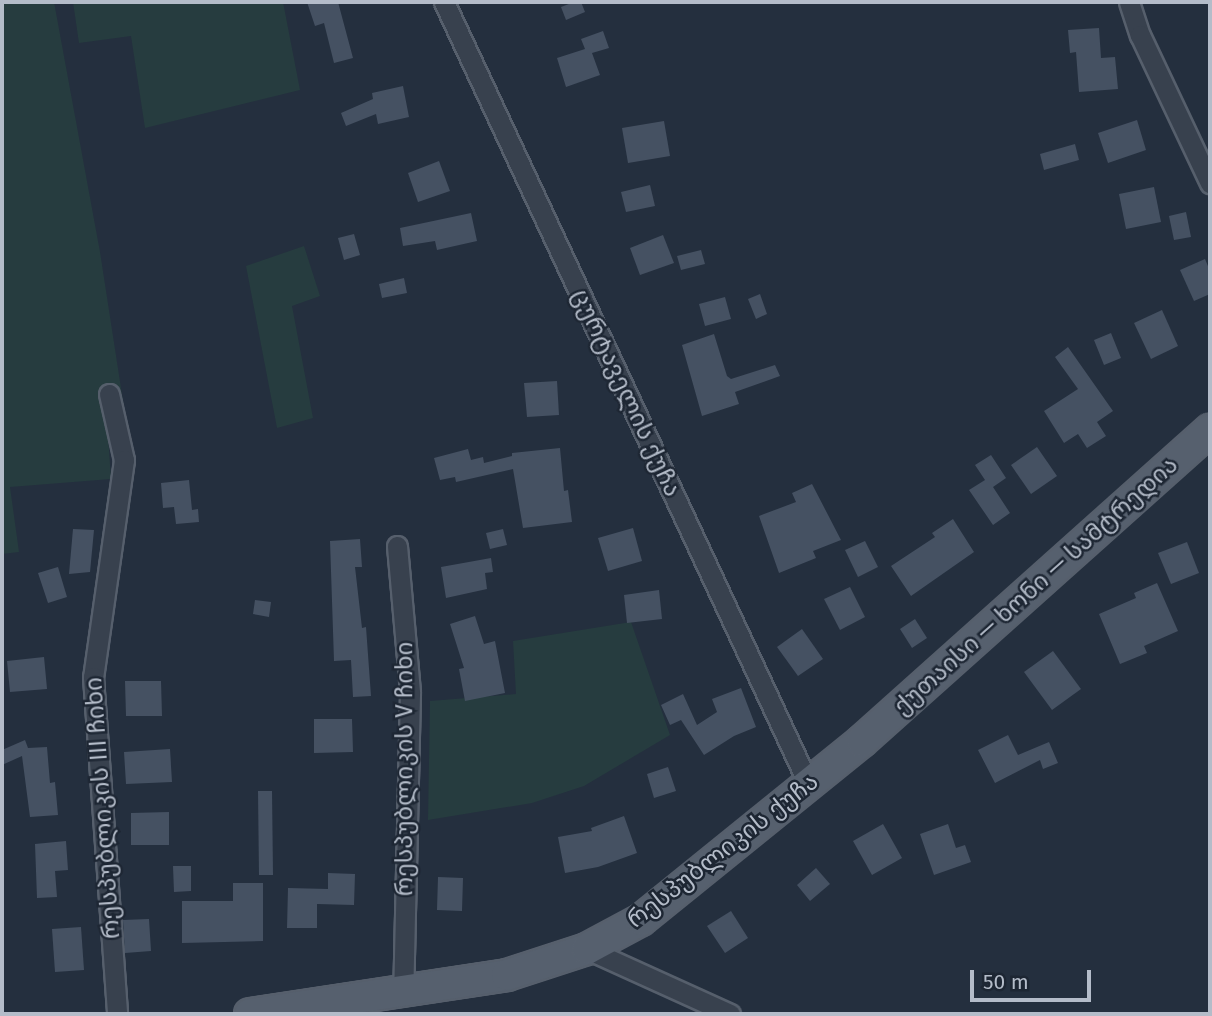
<!DOCTYPE html>
<meta charset="utf-8">
<style>
body{margin:0}
#map{position:relative;width:1212px;height:1016px;overflow:hidden;background:#242f3e;font-family:"Fira Sans","Noto Sans Georgian",sans-serif}
div>[style]{position:absolute}
[style*='--x']{left:calc(var(--x)*1px);top:calc(var(--y)*1px);width:calc(var(--w)*1px);rotate:calc(var(--a)*1deg)}
.green>*{inset:0;background:#263c3f}
.building>*{inset:0;background:#455162}
.roads{filter:drop-shadow(2px 0 #565f6c) drop-shadow(-2px 0 #565f6c) drop-shadow(0 2px #565f6c) drop-shadow(0 -2px #565f6c)}
.minor>*{height:19px;margin:-9.5px;padding:0 9.5px;transform-origin:9.5px;border-radius:9.5px;background:#38414e}
.primary>*{height:30px;margin:-15px;padding:0 15px;transform-origin:15px;border-radius:15px;background:#56606e}
span{translate:-50% -50%;white-space:nowrap;text-align:center;line-height:1.15;-webkit-text-stroke:5px #1d2633;paint-order:stroke}
.street-label{font-size:24px;color:#b4bcc9}
.frame{position:absolute;inset:0;border:4px solid #b4bcc9;pointer-events:none}
.scale{position:absolute;left:970px;top:970px;width:121px;height:32px;box-sizing:border-box;border:4px solid #b4bcc9;border-top:0;padding-left:9px;font-size:21px;line-height:24px;white-space:nowrap;color:#b4bcc9;-webkit-text-stroke:5px #1d2633;paint-order:stroke}
</style>
<div id="map">
<div class="green">
<div style="clip-path:polygon(2px 2px,54px 2px,100px 252px,127px 427px,108px 435px,111px 479px,10px 487px,19px 552px,2px 554px)"></div>
<div style="clip-path:polygon(73px 2px,283px 2px,300px 90px,145px 128px,131px 36px,79px 43px)"></div>
<div style="clip-path:polygon(304px 246px,320px 296px,292px 306px,313px 418px,277px 428px,246px 266px)"></div>
<div style="clip-path:polygon(631px 622px,670px 735px,584px 786px,532px 803px,428px 820px,430px 701px,516px 694px,513px 641px)"></div>
</div>
<div class="building">
<div style="clip-path:polygon(307px 2px,338px 2px,353px 58px,334px 63px,324px 23px,315px 26px)"></div>
<div style="clip-path:polygon(574px 2px,581px 2px,585px 12px,566px 20px,561px 7px)"></div>
<div style="clip-path:polygon(1099px 28px,1101px 58px,1115px 57px,1118px 89px,1079px 92px,1076px 52px,1070px 53px,1068px 30px)"></div>
<div style="clip-path:polygon(603px 31px,609px 48px,592px 53px,600px 75px,566px 87px,557px 58px,585px 49px,581px 39px)"></div>
<div style="clip-path:polygon(403px 86px,409px 117px,378px 124px,376px 114px,346px 126px,341px 113px,373px 99px,372px 93px)"></div>
<div style="clip-path:polygon(1137px 120px,1146px 150px,1108px 163px,1098px 133px)"></div>
<div style="clip-path:polygon(664px 121px,670px 156px,628px 163px,622px 128px)"></div>
<div style="clip-path:polygon(1075px 144px,1079px 160px,1044px 170px,1040px 154px)"></div>
<div style="clip-path:polygon(439px 161px,450px 191px,418px 202px,408px 173px)"></div>
<div style="clip-path:polygon(650px 185px,655px 206px,626px 212px,621px 192px)"></div>
<div style="clip-path:polygon(1154px 187px,1161px 222px,1126px 229px,1119px 194px)"></div>
<div style="clip-path:polygon(1186px 212px,1191px 237px,1174px 240px,1169px 216px)"></div>
<div style="clip-path:polygon(471px 213px,477px 241px,437px 250px,435px 241px,403px 246px,400px 228px)"></div>
<div style="clip-path:polygon(354px 234px,360px 255px,344px 260px,338px 238px)"></div>
<div style="clip-path:polygon(663px 235px,674px 263px,640px 275px,630px 248px)"></div>
<div style="clip-path:polygon(701px 250px,705px 264px,681px 270px,677px 256px)"></div>
<div style="clip-path:polygon(1205px 259px,1210px 271px,1210px 294px,1194px 301px,1180px 270px)"></div>
<div style="clip-path:polygon(404px 278px,407px 293px,382px 298px,379px 284px)"></div>
<div style="clip-path:polygon(760px 294px,767px 314px,756px 319px,748px 299px)"></div>
<div style="clip-path:polygon(725px 297px,731px 319px,705px 326px,699px 304px)"></div>
<div style="clip-path:polygon(1162px 310px,1178px 346px,1151px 359px,1134px 323px)"></div>
<div style="clip-path:polygon(1111px 333px,1121px 358px,1104px 365px,1094px 340px)"></div>
<div style="clip-path:polygon(714px 334px,727px 376px,731px 379px,775px 365px,780px 376px,735px 392px,739px 404px,702px 416px,682px 345px)"></div>
<div style="clip-path:polygon(1068px 347px,1113px 411px,1097px 422px,1106px 436px,1087px 448px,1078px 434px,1064px 443px,1044px 411px,1078px 389px,1055px 357px)"></div>
<div style="clip-path:polygon(557px 381px,559px 415px,527px 417px,524px 383px)"></div>
<div style="clip-path:polygon(1037px 447px,1057px 476px,1031px 494px,1011px 465px)"></div>
<div style="clip-path:polygon(560px 448px,564px 491px,568px 490px,572px 522px,523px 528px,513px 469px,456px 482px,455px 477px,440px 480px,434px 458px,468px 449px,471px 460px,483px 457px,484px 463px,512px 456px,512px 453px)"></div>
<div style="clip-path:polygon(991px 455px,1006px 478px,993px 487px,1010px 513px,993px 525px,969px 490px,985px 480px,975px 465px)"></div>
<div style="clip-path:polygon(189px 480px,192px 510px,198px 509px,199px 522px,176px 524px,174px 507px,163px 508px,161px 483px)"></div>
<div style="clip-path:polygon(812px 484px,841px 540px,813px 551px,816px 558px,779px 573px,759px 516px,796px 502px,792px 493px)"></div>
<div style="clip-path:polygon(953px 519px,974px 552px,911px 596px,891px 566px,935px 537px,932px 533px)"></div>
<div style="clip-path:polygon(633px 528px,642px 561px,608px 571px,598px 538px)"></div>
<div style="clip-path:polygon(73px 529px,94px 530px,90px 572px,69px 574px)"></div>
<div style="clip-path:polygon(503px 529px,507px 545px,490px 549px,486px 533px)"></div>
<div style="clip-path:polygon(360px 539px,362px 567px,355px 567px,362px 628px,366px 627px,371px 696px,353px 697px,351px 660px,334px 661px,330px 541px)"></div>
<div style="clip-path:polygon(865px 541px,878px 567px,858px 577px,845px 550px)"></div>
<div style="clip-path:polygon(1187px 542px,1199px 573px,1171px 584px,1158px 553px)"></div>
<div style="clip-path:polygon(491px 558px,493px 572px,485px 573px,487px 589px,446px 598px,441px 567px)"></div>
<div style="clip-path:polygon(58px 567px,67px 597px,48px 603px,38px 573px)"></div>
<div style="clip-path:polygon(1157px 583px,1178px 631px,1144px 646px,1147px 653px,1120px 664px,1099px 614px,1136px 598px,1134px 593px)"></div>
<div style="clip-path:polygon(850px 587px,865px 617px,840px 630px,824px 599px)"></div>
<div style="clip-path:polygon(659px 590px,662px 619px,627px 623px,624px 595px)"></div>
<div style="clip-path:polygon(255px 600px,271px 602px,269px 617px,253px 614px)"></div>
<div style="clip-path:polygon(475px 616px,484px 644px,495px 641px,505px 693px,465px 701px,459px 669px,464px 668px,450px 624px)"></div>
<div style="clip-path:polygon(915px 619px,927px 638px,912px 648px,900px 629px)"></div>
<div style="clip-path:polygon(802px 629px,823px 659px,798px 676px,777px 647px)"></div>
<div style="clip-path:polygon(1053px 651px,1081px 689px,1052px 710px,1024px 672px)"></div>
<div style="clip-path:polygon(44px 657px,47px 689px,10px 692px,7px 661px)"></div>
<div style="clip-path:polygon(125px 681px,161px 681px,162px 716px,126px 716px)"></div>
<div style="clip-path:polygon(741px 688px,756px 727px,734px 736px,704px 755px,681px 720px,670px 725px,661px 705px,683px 694px,697px 725px,717px 712px,712px 699px)"></div>
<div style="clip-path:polygon(314px 719px,352px 719px,353px 752px,314px 753px)"></div>
<div style="clip-path:polygon(1008px 735px,1018px 755px,1049px 742px,1058px 763px,1043px 769px,1040px 760px,995px 783px,978px 750px)"></div>
<div style="clip-path:polygon(25px 740px,28px 748px,47px 747px,50px 783px,55px 782px,58px 815px,30px 817px,22px 756px,2px 765px,2px 750px)"></div>
<div style="clip-path:polygon(170px 749px,172px 782px,126px 784px,124px 752px)"></div>
<div style="clip-path:polygon(668px 767px,676px 791px,654px 798px,647px 774px)"></div>
<div style="clip-path:polygon(258px 791px,272px 791px,273px 875px,259px 875px)"></div>
<div style="clip-path:polygon(169px 812px,169px 845px,131px 845px,131px 813px)"></div>
<div style="clip-path:polygon(624px 816px,637px 853px,598px 867px,565px 873px,558px 837px,592px 831px,591px 828px)"></div>
<div style="clip-path:polygon(883px 824px,902px 858px,872px 875px,853px 841px)"></div>
<div style="clip-path:polygon(948px 824px,956px 848px,965px 845px,971px 862px,934px 875px,920px 834px)"></div>
<div style="clip-path:polygon(66px 841px,68px 870px,55px 871px,57px 897px,37px 898px,35px 844px)"></div>
<div style="clip-path:polygon(173px 866px,191px 866px,191px 891px,174px 892px)"></div>
<div style="clip-path:polygon(816px 868px,830px 884px,810px 901px,797px 885px)"></div>
<div style="clip-path:polygon(328px 873px,355px 874px,354px 905px,317px 904px,317px 928px,287px 928px,288px 888px,328px 889px)"></div>
<div style="clip-path:polygon(438px 877px,463px 878px,462px 911px,437px 910px)"></div>
<div style="clip-path:polygon(233px 883px,263px 883px,263px 941px,182px 943px,182px 901px,233px 901px)"></div>
<div style="clip-path:polygon(731px 911px,748px 938px,725px 953px,707px 926px)"></div>
<div style="clip-path:polygon(149px 919px,151px 951px,125px 953px,123px 920px)"></div>
<div style="clip-path:polygon(81px 927px,84px 970px,55px 972px,52px 929px)"></div>
</div>
<div class="roads">
<div class="minor">
<div style="--x:444;--y:2;--w:864;--a:65.01"></div>
<div style="--x:1129;--y:2;--w:35;--a:72"></div>
<div style="--x:1140;--y:35;--w:164;--a:64.7"></div>
<div style="--x:109;--y:394;--w:68;--a:77.2"></div>
<div style="--x:124;--y:460;--w:219;--a:98.1"></div>
<div style="--x:93;--y:677;--w:338;--a:85.9"></div>
<div style="--x:397;--y:546;--w:148;--a:84.9"></div>
<div style="--x:410;--y:693;--w:299;--a:91.3"></div>
<div style="--x:587;--y:949;--w:157;--a:24.4"></div>
</div>
<div class="primary">
<div style="--x:250;--y:1014;--w:260;--a:-8.6"></div>
<div style="--x:507;--y:975;--w:84;--a:-18"></div>
<div style="--x:587;--y:949;--w:61;--a:-28.2"></div>
<div style="--x:641;--y:920;--w:284;--a:-39"></div>
<div style="--x:862;--y:741;--w:467;--a:-41.8"></div>
</div>
</div>
<div class="street-label">
<span style="left:626px;top:393px;rotate:65deg">ცურტაველის ქუჩა</span>
<span style="left:1036px;top:586px;rotate:-42deg">ქუთაისი — ხონი — სამტრედია</span>
<span style="left:405px;top:769px;rotate:-90deg">რესპუბლიკის V ჩიხი</span>
<span style="left:103px;top:808px;rotate:-94deg">რესპუბლიკის III ჩიხი</span>
<span style="left:723px;top:851px;rotate:-38deg">რესპუბლიკის ქუჩა</span>
</div>
<div class="frame"></div>
<div class="scale">50 m</div>
</div>
